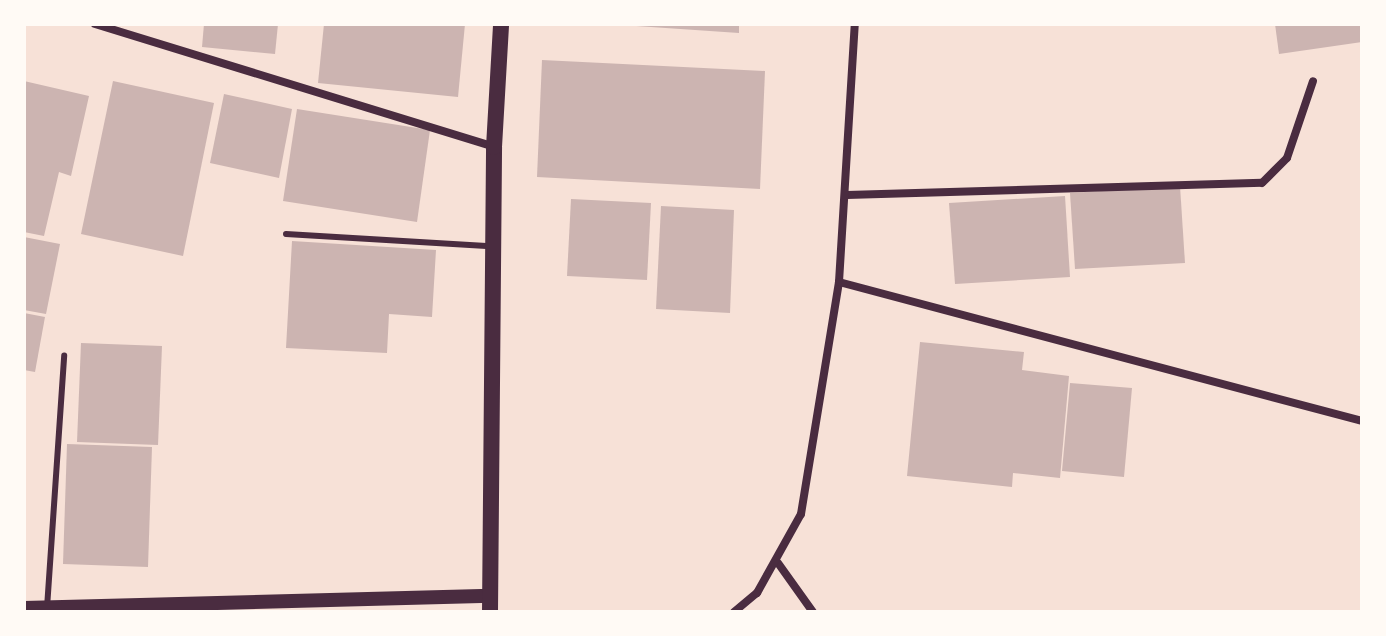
<!DOCTYPE html>
<style>
body{margin:0}
#map{position:relative;width:1386px;height:636px;overflow:hidden;background:#f7e1d7;font-family:Karla,sans-serif}
div>[style]{position:absolute}
[style*='--x']{left:calc(var(--x)*1px);top:calc(var(--y)*1px);width:calc(var(--w)*1px);rotate:calc(var(--a)*1deg)}
.building>*{inset:0;background:#ccb4b1}
.service>*{height:6px;margin:-3px;padding:0 3px;transform-origin:3px;border-radius:3px;background:#4a2c40}
.minor>*{height:8px;margin:-4px;padding:0 4px;transform-origin:4px;border-radius:4px;background:#4a2c40}
.tertiary>*{height:14px;margin:-7px;padding:0 7px;transform-origin:7px;border-radius:7px;background:#4a2c40}
.secondary>*{height:16px;margin:-8px;padding:0 8px;transform-origin:8px;border-radius:8px;background:#4a2c40}
span{translate:-50% -50%;white-space:nowrap;text-align:center;line-height:1.15;-webkit-text-stroke:6px #fffaf5;paint-order:stroke}
.frame{position:absolute;inset:0;border:26px solid #fffaf5;pointer-events:none}
</style>
<div id="map">
<div class="building">
<div style="clip-path:polygon(204px 24px,278px 24px,275px 54px,202px 47px)"></div>
<div style="clip-path:polygon(324px 24px,465px 24px,458px 97px,318px 83px)"></div>
<div style="clip-path:polygon(607px 24px,739px 24px,739px 33px)"></div>
<div style="clip-path:polygon(1275px 24px,1362px 24px,1362px 42px,1279px 54px)"></div>
<div style="clip-path:polygon(542px 60px,765px 71px,760px 189px,537px 177px)"></div>
<div style="clip-path:polygon(24px 81px,89px 96px,71px 176px,59px 172px,44px 236px,24px 232px)"></div>
<div style="clip-path:polygon(113px 81px,214px 103px,183px 256px,81px 234px)"></div>
<div style="clip-path:polygon(224px 94px,292px 109px,279px 178px,210px 163px)"></div>
<div style="clip-path:polygon(297px 109px,430px 130px,417px 222px,283px 201px)"></div>
<div style="clip-path:polygon(1180px 186px,1185px 263px,1075px 269px,1070px 193px)"></div>
<div style="clip-path:polygon(1065px 196px,1070px 277px,955px 284px,949px 203px)"></div>
<div style="clip-path:polygon(571px 199px,651px 203px,647px 280px,567px 276px)"></div>
<div style="clip-path:polygon(661px 206px,734px 210px,730px 313px,656px 309px)"></div>
<div style="clip-path:polygon(24px 237px,60px 244px,46px 314px,24px 310px)"></div>
<div style="clip-path:polygon(292px 241px,436px 250px,432px 317px,389px 314px,387px 353px,286px 348px)"></div>
<div style="clip-path:polygon(24px 313px,45px 317px,35px 372px,24px 370px)"></div>
<div style="clip-path:polygon(920px 342px,1024px 352px,1022px 370px,1069px 376px,1060px 478px,1013px 473px,1012px 487px,907px 476px)"></div>
<div style="clip-path:polygon(81px 343px,162px 346px,158px 445px,77px 442px)"></div>
<div style="clip-path:polygon(1070px 383px,1132px 388px,1124px 477px,1062px 471px)"></div>
<div style="clip-path:polygon(67px 444px,152px 447px,148px 567px,63px 564px)"></div>
</div>
<div class="service">
<div style="--x:286;--y:234;--w:205;--a:3.4"></div>
<div style="--x:47;--y:608;--w:253;--a:-86.1"></div>
</div>
<div class="minor">
<div style="--x:95;--y:24;--w:418;--a:17.1"></div>
<div style="--x:847;--y:195;--w:415;--a:-1.7"></div>
<div style="--x:1262;--y:183;--w:35;--a:-45"></div>
<div style="--x:1287;--y:158;--w:81;--a:-71.3"></div>
<div style="--x:839;--y:282;--w:258;--a:-86.5"></div>
<div style="--x:778;--y:563;--w:60;--a:54.5"></div>
<div style="--x:734;--y:612;--w:30;--a:-40"></div>
<div style="--x:757;--y:593;--w:90;--a:-60.9"></div>
<div style="--x:801;--y:514;--w:235;--a:-80.7"></div>
<div style="--x:839;--y:282;--w:541;--a:14.88"></div>
</div>
<div class="tertiary">
<div style="--x:24;--y:608;--w:467;--a:-1.5"></div>
</div>
<div class="secondary">
<div style="--x:490;--y:612;--w:465;--a:-89.5"></div>
<div style="--x:494;--y:147;--w:123;--a:-86.7"></div>
</div>
<div class="frame"></div>
</div>
